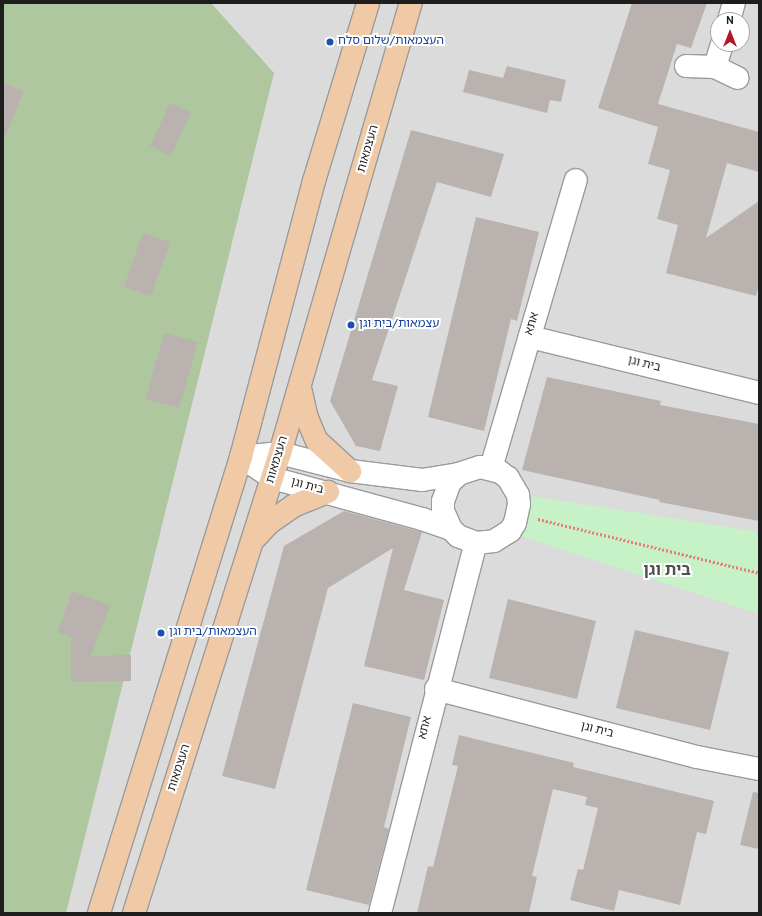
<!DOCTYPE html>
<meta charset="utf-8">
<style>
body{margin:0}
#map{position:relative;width:762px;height:916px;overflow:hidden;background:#edeae5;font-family:Overpass,"Noto Sans Hebrew",sans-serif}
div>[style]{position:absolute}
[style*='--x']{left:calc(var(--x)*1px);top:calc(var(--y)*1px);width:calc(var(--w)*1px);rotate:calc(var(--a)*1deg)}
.residential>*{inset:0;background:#dbdbdb}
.forest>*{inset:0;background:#aec79f}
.park>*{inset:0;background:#c7f2c7}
.building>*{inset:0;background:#bab2ae}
.path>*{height:2.5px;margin-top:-1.25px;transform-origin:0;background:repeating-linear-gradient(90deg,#e87c7b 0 2px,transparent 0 4px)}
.roads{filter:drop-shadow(1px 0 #9b9b9b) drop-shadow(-1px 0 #9b9b9b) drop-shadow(0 1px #9b9b9b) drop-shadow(0 -1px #9b9b9b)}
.minor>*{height:22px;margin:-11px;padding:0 11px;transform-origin:11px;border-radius:11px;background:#fff}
.primary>*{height:22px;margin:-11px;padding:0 11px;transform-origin:11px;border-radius:11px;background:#f0caa7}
.dots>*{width:11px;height:11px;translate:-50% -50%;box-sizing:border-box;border:2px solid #fff;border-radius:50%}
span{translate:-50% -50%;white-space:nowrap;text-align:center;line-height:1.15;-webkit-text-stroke:4px #fff;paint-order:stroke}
.transit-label{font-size:12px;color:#164399}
.left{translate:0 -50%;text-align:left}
.street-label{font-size:12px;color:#1e1e1e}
.district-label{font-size:16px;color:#515151;font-weight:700}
.frame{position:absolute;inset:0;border:4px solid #1e1e1e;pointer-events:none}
.north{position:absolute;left:710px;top:12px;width:40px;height:40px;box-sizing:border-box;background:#fff;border:1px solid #a5a5a5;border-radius:50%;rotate:0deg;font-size:11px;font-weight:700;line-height:16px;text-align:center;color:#1e1e1e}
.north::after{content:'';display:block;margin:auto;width:14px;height:18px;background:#b21927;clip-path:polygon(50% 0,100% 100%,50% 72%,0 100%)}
</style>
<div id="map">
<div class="residential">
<div style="clip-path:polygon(evenodd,3px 3px,759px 3px,759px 913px,3px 913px,3px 3px,718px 20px,742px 20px,742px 44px,718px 44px,718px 20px)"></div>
</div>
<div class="forest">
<div style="clip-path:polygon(3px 3px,211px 3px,274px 73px,66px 913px,3px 913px)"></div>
</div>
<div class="park">
<div style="clip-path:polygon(524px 495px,759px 532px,759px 614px,514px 534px)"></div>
</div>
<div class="building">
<div style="clip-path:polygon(632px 3px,707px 3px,691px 48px,677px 44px,658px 104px,759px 132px,759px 172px,727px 163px,706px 238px,759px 201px,759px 285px,756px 296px,666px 273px,678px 225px,657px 219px,670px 170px,648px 164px,658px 127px,598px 108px)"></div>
<div style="clip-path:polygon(507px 66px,566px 80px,561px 102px,550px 100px,547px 113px,463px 92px,469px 70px,503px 78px)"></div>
<div style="clip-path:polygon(3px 83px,24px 91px,4px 140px,3px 140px)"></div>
<div style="clip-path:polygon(170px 103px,191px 112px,171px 156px,150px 146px)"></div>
<div style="clip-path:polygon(411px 130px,504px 154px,491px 197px,437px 182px,372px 380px,398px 386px,380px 451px,356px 446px,330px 401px)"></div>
<div style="clip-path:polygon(476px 217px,539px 232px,517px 321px,511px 319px,484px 431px,428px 417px)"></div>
<div style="clip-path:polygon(143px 233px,170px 242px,151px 296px,124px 287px)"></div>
<div style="clip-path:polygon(164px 333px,198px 342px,179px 408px,146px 399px)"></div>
<div style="clip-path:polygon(547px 377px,661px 401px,660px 405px,759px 424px,759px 521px,659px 502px,660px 500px,522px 470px)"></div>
<div style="clip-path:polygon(344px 511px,422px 532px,404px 590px,444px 600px,424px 680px,364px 666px,393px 548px,328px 588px,275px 789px,222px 776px,284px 546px)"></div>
<div style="clip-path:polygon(72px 591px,110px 605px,91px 656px,131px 655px,131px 681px,71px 682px,71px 637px,58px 632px)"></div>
<div style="clip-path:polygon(508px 599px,596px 621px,577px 699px,489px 678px)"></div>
<div style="clip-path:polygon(635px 630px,729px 652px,710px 730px,616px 708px)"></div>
<div style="clip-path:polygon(353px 703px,411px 717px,384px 827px,389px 829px,369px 905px,306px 890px)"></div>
<div style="clip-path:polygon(459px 735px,574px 763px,573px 767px,714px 801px,706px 834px,697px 832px,680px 905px,619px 890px,614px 911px,570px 900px,578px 869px,583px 870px,598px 808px,585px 805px,587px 797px,553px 789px,532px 876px,537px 877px,529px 913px,417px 913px,428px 866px,433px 867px,458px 766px,452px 765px)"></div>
<div style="clip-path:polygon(753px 792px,759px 793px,759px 849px,740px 845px)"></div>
</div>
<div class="path">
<div style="--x:538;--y:519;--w:228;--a:13.7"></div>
</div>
<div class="roads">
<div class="minor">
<div style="--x:729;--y:20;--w:18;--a:-74"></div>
<div style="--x:686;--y:66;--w:29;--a:2"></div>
<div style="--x:715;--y:67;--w:25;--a:26"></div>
<div style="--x:715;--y:67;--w:24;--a:-73"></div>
<div style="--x:530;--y:337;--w:236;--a:13.7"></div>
<div style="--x:241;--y:457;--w:37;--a:34"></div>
<div style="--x:272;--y:478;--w:156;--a:15.3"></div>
<div style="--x:422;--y:519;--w:31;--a:19"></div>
<div style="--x:451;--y:529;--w:10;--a:45"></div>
<div style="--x:458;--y:536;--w:19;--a:21"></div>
<div style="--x:476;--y:543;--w:18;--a:-6"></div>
<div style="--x:494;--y:541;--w:19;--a:-32"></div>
<div style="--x:510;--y:531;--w:9;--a:-58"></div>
<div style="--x:515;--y:523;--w:19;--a:-78"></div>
<div style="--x:519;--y:504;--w:9;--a:-96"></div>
<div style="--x:518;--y:495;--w:20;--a:-120"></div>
<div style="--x:508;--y:478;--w:10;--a:-143"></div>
<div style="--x:500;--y:472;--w:21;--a:-166"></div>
<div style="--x:480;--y:467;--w:22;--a:162"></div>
<div style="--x:459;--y:474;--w:12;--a:138"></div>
<div style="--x:450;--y:482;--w:20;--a:110"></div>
<div style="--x:443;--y:501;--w:10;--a:90"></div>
<div style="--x:443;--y:511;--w:20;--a:66"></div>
<div style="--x:241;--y:457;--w:39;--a:-6"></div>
<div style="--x:280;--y:453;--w:72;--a:14.4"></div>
<div style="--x:350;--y:471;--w:73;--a:7.1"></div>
<div style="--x:422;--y:480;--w:37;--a:-9"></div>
<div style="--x:491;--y:468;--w:300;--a:-73.6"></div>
<div style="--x:436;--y:689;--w:270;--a:14.6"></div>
<div style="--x:697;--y:757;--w:63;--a:11"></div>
<div style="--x:380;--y:913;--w:382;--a:-75.5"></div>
</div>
<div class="primary">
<div style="--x:300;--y:388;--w:31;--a:77"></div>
<div style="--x:307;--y:418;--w:25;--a:67"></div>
<div style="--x:317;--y:441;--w:45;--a:42.3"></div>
<div style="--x:255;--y:538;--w:21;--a:-47"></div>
<div style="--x:269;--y:523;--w:29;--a:-35"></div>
<div style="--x:293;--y:506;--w:38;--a:-22"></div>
<div style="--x:99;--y:913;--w:478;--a:-72.7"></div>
<div style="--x:241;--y:457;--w:285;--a:-75.2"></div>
<div style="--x:314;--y:181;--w:186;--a:-73.1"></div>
<div style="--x:134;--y:913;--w:483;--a:-72.4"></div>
<div style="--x:280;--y:453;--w:469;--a:-73.8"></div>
</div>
</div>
<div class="dots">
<div style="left:330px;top:42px;background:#1a4fb4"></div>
<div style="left:351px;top:325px;background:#1a4fb4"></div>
<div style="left:161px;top:633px;background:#1a4fb4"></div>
</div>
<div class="transit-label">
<span class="left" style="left:338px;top:42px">העצמאות/שלום סלח</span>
<span class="left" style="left:359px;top:325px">עצמאות/בית וגן</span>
<span class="left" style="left:169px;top:633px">העצמאות/בית וגן</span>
</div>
<div class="street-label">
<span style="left:369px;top:149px;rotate:-74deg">העצמאות</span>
<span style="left:533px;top:324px;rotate:-74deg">אתא</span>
<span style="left:644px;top:365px;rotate:14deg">בית וגן</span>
<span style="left:278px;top:460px;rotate:-73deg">העצמאות</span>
<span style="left:307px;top:487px;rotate:15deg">בית וגן</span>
<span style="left:426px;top:728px;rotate:-76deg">אתא</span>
<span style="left:597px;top:731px;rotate:14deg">בית וגן</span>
<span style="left:180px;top:768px;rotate:-72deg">העצמאות</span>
</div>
<div class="district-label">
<span style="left:667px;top:571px">בית וגן</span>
</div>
<div class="frame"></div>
<div class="north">N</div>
</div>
